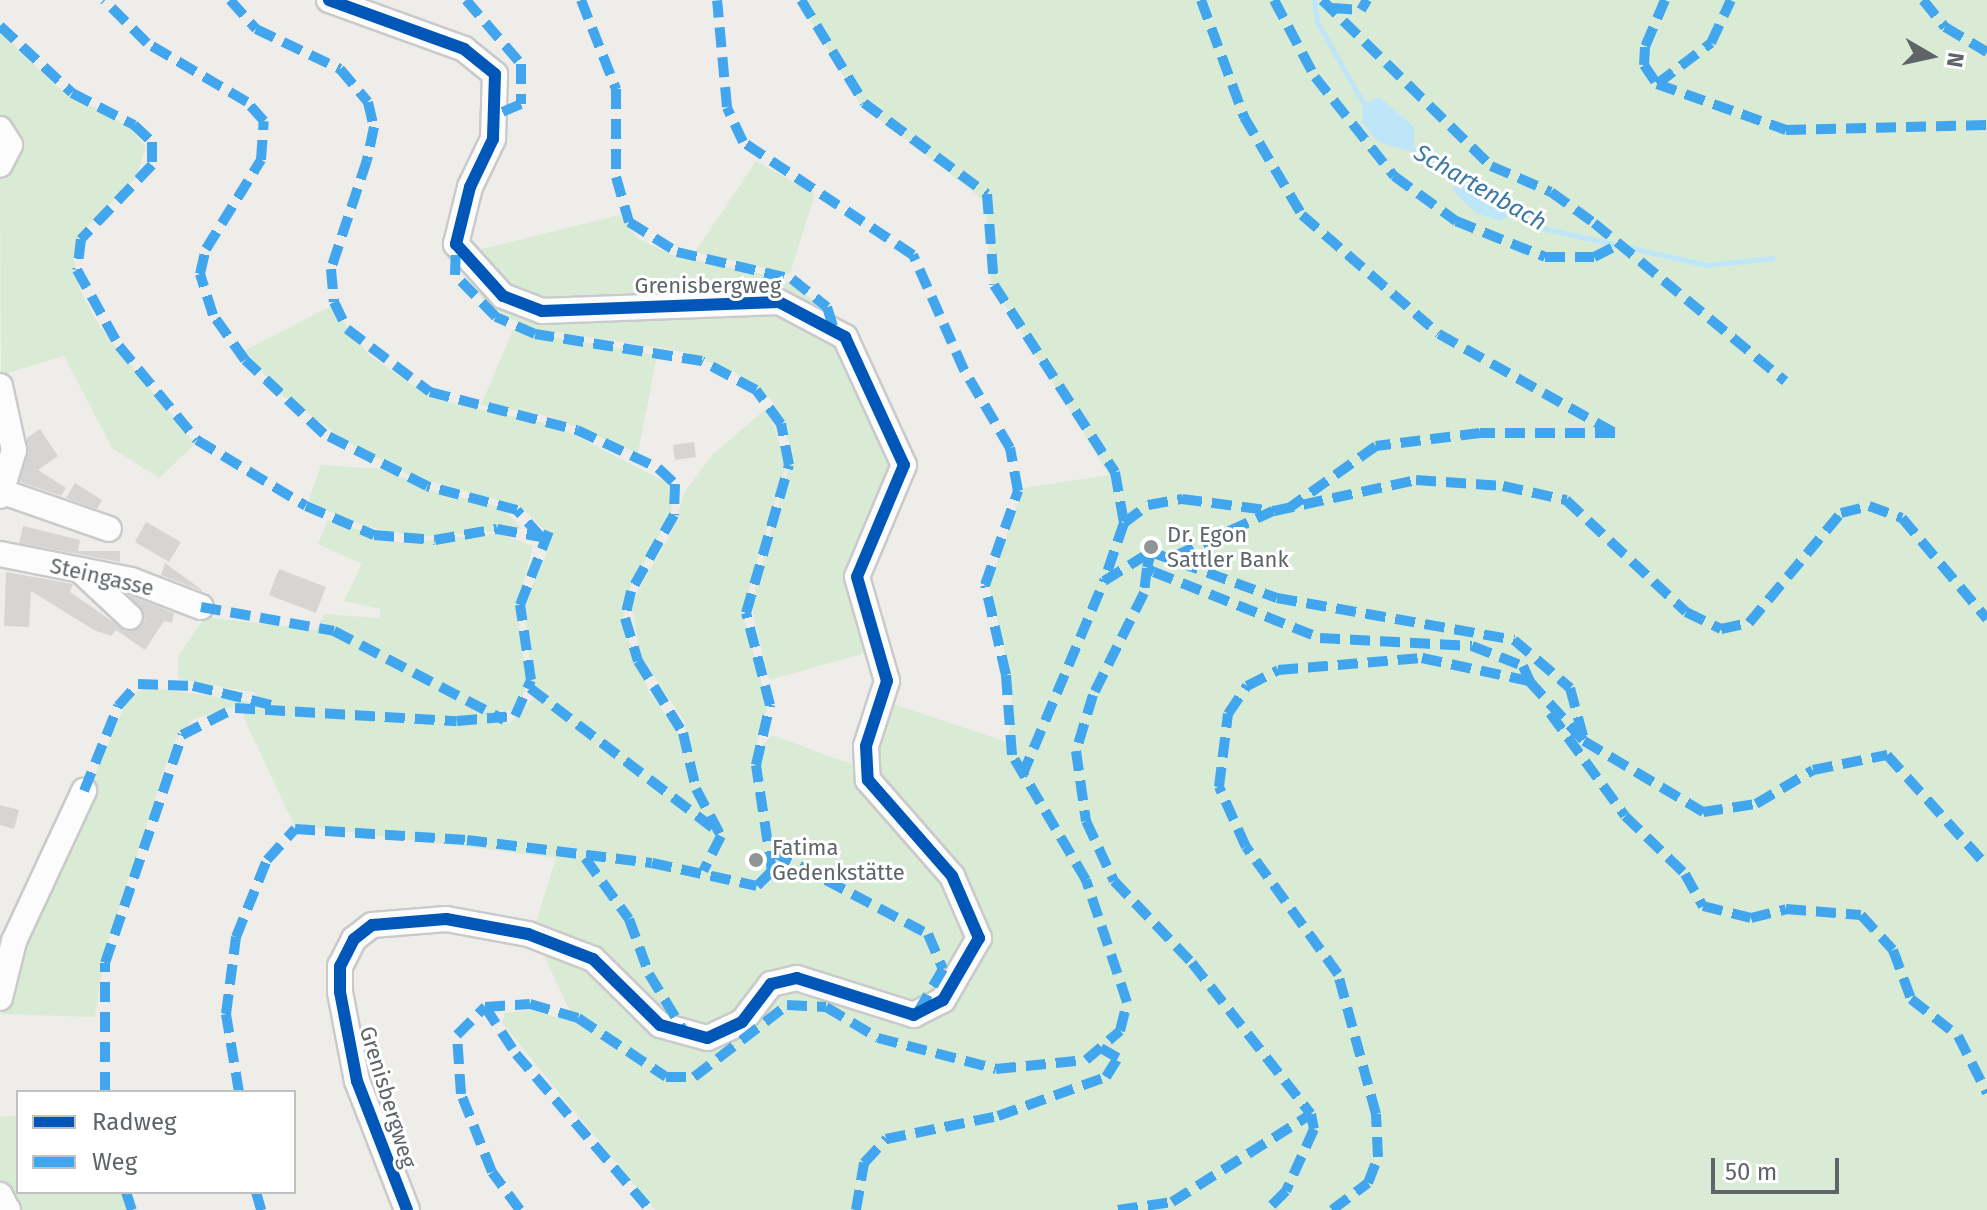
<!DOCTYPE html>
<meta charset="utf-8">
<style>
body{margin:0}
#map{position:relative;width:1987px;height:1210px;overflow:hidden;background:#efede9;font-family:"Fira Sans",sans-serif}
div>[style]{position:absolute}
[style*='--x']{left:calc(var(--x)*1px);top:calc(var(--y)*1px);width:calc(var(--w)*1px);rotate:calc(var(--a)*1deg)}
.green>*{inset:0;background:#d9ebd4}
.water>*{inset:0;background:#bee6f8}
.stream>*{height:5px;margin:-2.5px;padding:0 2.5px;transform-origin:2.5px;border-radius:2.5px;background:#bee6f8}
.building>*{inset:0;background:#d6d5d3}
.roads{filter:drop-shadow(2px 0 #cacaca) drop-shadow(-2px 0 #cacaca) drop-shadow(0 2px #cacaca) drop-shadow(0 -2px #cacaca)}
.minor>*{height:24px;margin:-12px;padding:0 12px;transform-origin:12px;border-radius:12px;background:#fdfcfc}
.quiet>*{height:10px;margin-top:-5px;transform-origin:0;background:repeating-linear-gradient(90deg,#41a6ee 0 20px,transparent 0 30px)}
.cycleway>*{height:12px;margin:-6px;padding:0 6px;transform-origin:6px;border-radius:6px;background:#0057b8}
.dots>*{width:22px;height:22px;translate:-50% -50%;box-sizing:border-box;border:4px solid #fff;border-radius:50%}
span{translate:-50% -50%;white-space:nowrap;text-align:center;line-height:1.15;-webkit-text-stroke:6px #fff;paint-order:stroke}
.street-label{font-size:22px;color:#5e6468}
.poi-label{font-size:22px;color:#5e6468}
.left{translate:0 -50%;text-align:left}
.water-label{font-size:24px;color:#3b79a3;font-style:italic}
.legend{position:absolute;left:16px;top:1090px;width:280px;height:104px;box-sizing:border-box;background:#fff;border:2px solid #bfc1c3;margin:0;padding:10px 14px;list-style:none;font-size:24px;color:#5e6468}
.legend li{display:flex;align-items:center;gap:16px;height:40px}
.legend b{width:40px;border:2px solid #bfc1c3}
.north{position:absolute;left:1891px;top:16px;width:80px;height:80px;-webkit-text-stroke:6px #fff;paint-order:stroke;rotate:99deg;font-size:22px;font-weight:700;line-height:32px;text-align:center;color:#5e6468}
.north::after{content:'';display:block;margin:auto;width:28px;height:36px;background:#5e6468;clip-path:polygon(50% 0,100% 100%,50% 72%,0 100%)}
.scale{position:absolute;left:1711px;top:1158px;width:128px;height:36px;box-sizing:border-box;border:4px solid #5e6468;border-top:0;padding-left:10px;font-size:24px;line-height:28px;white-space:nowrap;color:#5e6468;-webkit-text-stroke:6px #fff;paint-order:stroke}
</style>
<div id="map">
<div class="green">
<div style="clip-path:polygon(798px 0,1987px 0,1987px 1210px,655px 1210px,502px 1023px,505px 1013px,529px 1010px,575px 1022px,533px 932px,556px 858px,294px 825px,243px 716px,250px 702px,193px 719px,173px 743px,105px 952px,95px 1017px,1px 1014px,13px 962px,129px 696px,147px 687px,251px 702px,256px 693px,178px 679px,178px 656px,205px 617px,316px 630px,324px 614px,379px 618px,381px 609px,344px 601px,362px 564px,318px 544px,328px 520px,401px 543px,498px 533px,533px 546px,517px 608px,527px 685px,518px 708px,486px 718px,510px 723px,533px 699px,524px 602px,546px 556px,544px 530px,520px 506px,411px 476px,348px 442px,282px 395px,244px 351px,331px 306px,369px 355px,431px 398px,557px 426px,668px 483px,672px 513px,631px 586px,622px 622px,649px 692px,691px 750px,684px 721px,641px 657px,631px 603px,673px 530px,684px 493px,713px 454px,768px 407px,786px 466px,742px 612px,768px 705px,754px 753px,772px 735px,856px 766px,890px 703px,1007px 742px,1013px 716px,1008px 666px,989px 585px,1023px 488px,1109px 475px,991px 282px,985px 201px,860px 104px)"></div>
<div style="clip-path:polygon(0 31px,57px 87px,126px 125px,146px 146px,136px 178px,79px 234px,73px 256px,80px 290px,100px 327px,195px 444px,159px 478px,112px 448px,64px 356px,1px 375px,0 172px,16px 165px,22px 150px,0 124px)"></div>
<div style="clip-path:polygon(756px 161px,815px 194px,790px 274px,695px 252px)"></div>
<div style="clip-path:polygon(620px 215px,637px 238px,672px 255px,780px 278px,816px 301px,823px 316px,793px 301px,548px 305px,517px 298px,470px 252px)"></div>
<div style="clip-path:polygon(461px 264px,511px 307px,763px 305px,834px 335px,899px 456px,860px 550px,876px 650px,769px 680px,751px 605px,793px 452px,771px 399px,734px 372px,685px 352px,525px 327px,485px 303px)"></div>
<div style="clip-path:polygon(513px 330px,657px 355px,638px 453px,549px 416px,481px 405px)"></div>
<div style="clip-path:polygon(321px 465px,384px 469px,433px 491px,502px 507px,522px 529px,419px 537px,368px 527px,308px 503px)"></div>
<div style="clip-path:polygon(18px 1115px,18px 1192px,122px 1192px,128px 1210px,13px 1210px,0 1185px,0 1117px)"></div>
</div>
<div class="water">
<div style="clip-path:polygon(1379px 97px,1414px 127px,1414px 152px,1378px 142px,1362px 122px,1363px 105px)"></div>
<div style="clip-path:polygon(1455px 175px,1513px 211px,1501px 221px,1476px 213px,1453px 191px)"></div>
</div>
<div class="stream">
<div style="--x:1314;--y:0;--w:22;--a:82"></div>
<div style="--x:1317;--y:22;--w:99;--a:60.3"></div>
<div style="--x:1409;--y:147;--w:160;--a:30.9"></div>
<div style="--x:1546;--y:229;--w:165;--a:12.6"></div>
<div style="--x:1707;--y:265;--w:66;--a:-6.1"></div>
</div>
<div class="building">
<div style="clip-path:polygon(40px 429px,58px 456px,38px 470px,66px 488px,61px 496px,20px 482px,27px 438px)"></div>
<div style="clip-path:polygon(694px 442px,696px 457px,675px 460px,673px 445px)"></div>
<div style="clip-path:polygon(75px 483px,102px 500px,97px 509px,66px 498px)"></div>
<div style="clip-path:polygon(146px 522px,181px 542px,169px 562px,135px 542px)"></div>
<div style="clip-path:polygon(23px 526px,80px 540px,78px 551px,120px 551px,120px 562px,19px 543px)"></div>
<div style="clip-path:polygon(165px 563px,202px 590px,202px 591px,161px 575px)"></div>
<div style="clip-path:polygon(279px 569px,326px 587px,316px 613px,269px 595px)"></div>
<div style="clip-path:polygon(6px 572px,73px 584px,70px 592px,126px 631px,145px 620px,129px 595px,174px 613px,172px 623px,164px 621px,145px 650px,116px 630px,111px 636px,94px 630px,31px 591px,29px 627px,4px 626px)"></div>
<div style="clip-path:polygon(0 805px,19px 810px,14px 829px,0 825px)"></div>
</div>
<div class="roads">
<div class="minor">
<div style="--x:329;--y:0;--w:144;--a:19.9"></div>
<div style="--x:464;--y:49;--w:40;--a:39"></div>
<div style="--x:495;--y:74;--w:65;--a:91.8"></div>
<div style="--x:493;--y:139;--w:53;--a:115.6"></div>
<div style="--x:470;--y:187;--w:59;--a:103.8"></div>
<div style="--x:456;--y:244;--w:70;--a:47.9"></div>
<div style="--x:503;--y:296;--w:42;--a:21"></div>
<div style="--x:542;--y:311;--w:237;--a:-2.2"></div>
<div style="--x:779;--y:302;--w:75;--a:27.9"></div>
<div style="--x:845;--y:337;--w:141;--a:65.3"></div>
<div style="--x:904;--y:465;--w:121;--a:112.8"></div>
<div style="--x:857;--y:577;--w:108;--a:73.9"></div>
<div style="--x:887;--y:681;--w:68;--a:107.9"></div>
<div style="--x:866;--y:746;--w:34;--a:87"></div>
<div style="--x:868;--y:780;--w:128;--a:48.8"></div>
<div style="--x:952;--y:876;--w:68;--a:66.5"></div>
<div style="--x:979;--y:938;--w:72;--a:120.1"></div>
<div style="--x:943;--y:1000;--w:33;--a:153"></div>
<div style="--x:914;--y:1015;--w:123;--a:-162.5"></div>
<div style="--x:797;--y:978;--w:27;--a:167"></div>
<div style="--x:771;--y:984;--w:48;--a:127.3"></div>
<div style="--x:742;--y:1022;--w:38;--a:155"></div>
<div style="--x:707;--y:1038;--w:49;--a:-164.5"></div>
<div style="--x:660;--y:1025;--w:94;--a:-135.4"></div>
<div style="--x:593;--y:959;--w:70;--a:-159"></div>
<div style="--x:528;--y:934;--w:83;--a:-169.6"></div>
<div style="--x:446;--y:919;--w:74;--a:175.4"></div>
<div style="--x:372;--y:925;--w:23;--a:142"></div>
<div style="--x:354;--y:939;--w:30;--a:117"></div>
<div style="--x:340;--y:966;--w:26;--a:90"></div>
<div style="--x:340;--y:992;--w:91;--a:79.2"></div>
<div style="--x:357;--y:1081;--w:138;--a:68.8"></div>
<div style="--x:0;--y:129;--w:19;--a:58"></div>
<div style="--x:10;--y:145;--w:22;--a:117"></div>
<div style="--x:0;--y:386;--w:66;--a:77.7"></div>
<div style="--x:14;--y:450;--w:48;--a:106.9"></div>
<div style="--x:3;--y:492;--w:112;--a:19.2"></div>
<div style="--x:0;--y:554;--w:134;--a:11.2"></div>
<div style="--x:131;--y:580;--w:75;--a:21.1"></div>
<div style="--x:83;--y:573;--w:64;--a:43.1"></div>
<div style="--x:0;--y:998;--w:59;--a:-76.2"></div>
<div style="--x:14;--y:941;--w:166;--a:-65"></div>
<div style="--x:0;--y:1195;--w:17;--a:62"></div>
</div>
</div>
<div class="quiet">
<div style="--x:230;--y:0;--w:39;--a:48"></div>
<div style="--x:256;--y:29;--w:93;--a:25.5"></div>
<div style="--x:340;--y:69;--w:43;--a:49.7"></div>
<div style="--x:368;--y:102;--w:26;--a:77"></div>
<div style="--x:374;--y:127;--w:34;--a:102"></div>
<div style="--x:367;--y:160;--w:115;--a:108.3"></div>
<div style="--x:331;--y:269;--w:33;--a:85"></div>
<div style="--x:334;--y:302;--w:30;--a:64"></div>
<div style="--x:347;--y:329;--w:104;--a:37.2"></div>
<div style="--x:430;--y:392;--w:152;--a:14.5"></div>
<div style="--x:577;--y:430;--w:89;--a:25.1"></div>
<div style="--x:658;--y:468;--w:23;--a:43"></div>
<div style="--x:675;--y:484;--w:31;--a:92"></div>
<div style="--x:674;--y:515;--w:87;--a:119.5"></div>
<div style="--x:631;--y:591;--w:28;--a:103"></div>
<div style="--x:625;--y:618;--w:45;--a:73.2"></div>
<div style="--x:638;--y:661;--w:85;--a:58"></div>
<div style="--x:683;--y:733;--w:57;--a:76.9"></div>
<div style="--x:696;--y:789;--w:53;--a:62"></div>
<div style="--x:721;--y:836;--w:39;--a:117"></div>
<div style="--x:466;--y:0;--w:84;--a:49.3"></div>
<div style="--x:521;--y:64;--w:40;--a:90"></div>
<div style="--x:521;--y:104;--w:25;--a:157"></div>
<div style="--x:581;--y:0;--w:96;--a:68.5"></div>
<div style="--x:616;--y:89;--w:88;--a:90"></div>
<div style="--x:616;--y:177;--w:47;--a:73.9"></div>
<div style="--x:629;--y:222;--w:57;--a:32"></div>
<div style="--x:677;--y:252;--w:118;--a:13.2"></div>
<div style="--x:792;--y:279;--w:45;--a:38.7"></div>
<div style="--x:827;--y:307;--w:21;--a:73"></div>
<div style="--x:801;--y:0;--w:121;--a:58.5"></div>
<div style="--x:864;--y:103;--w:153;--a:36.5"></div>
<div style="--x:987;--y:194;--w:91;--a:85.6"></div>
<div style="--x:994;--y:285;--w:223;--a:57.1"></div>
<div style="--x:1115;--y:472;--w:52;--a:80"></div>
<div style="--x:1124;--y:523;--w:61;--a:109"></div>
<div style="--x:1201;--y:0;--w:125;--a:69.8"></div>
<div style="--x:1244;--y:117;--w:114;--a:59.4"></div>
<div style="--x:1302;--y:215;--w:181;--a:41"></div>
<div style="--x:1439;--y:334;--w:202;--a:29.4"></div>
<div style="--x:1615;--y:433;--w:135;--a:180"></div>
<div style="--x:1480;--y:433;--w:105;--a:172.9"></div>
<div style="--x:1376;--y:446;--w:107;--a:144.5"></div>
<div style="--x:1274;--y:0;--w:87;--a:62"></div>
<div style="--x:1315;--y:77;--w:127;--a:51.4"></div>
<div style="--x:1394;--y:176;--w:77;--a:36"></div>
<div style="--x:1456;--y:221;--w:96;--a:22"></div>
<div style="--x:1545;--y:257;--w:49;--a:0"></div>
<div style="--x:1594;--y:257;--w:29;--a:-27"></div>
<div style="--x:1322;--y:0;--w:237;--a:44.5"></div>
<div style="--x:1491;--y:166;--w:65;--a:23.4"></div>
<div style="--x:1551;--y:192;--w:53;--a:35.8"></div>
<div style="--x:1594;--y:223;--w:248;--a:39.6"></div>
<div style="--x:1665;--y:0;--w:51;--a:113.1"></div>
<div style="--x:1645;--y:47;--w:18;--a:93"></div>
<div style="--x:1644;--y:65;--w:23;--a:56"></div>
<div style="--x:1657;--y:84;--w:137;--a:19.6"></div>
<div style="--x:1786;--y:130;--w:201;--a:-1.4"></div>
<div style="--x:1923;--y:0;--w:35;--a:51"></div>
<div style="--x:1945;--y:27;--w:49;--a:30.8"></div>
<div style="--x:1332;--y:8;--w:29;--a:4"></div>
<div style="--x:1361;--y:10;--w:12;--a:-59"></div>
<div style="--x:0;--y:26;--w:98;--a:42.9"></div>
<div style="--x:72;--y:93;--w:70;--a:27.3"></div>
<div style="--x:134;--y:125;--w:25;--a:43"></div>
<div style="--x:152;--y:142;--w:23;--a:90"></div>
<div style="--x:152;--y:165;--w:103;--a:133.8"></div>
<div style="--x:81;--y:239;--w:31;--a:97"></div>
<div style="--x:77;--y:270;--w:87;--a:61.1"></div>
<div style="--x:119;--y:346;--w:122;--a:50.3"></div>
<div style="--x:197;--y:440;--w:127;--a:31.2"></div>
<div style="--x:306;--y:506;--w:74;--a:23.1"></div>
<div style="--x:374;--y:535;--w:61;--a:4.7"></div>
<div style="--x:435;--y:540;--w:63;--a:-10.1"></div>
<div style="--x:497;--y:529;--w:45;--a:10.3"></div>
<div style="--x:541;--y:537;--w:36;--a:-132"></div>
<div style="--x:517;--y:510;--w:93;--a:-165.1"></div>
<div style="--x:427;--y:486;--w:115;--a:-153.2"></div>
<div style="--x:324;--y:434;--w:108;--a:-136.9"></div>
<div style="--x:245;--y:360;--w:55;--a:-125.4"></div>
<div style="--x:213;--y:315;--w:43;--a:-107.6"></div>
<div style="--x:200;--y:274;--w:26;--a:-77"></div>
<div style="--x:206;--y:249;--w:105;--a:-58.3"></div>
<div style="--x:261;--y:160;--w:39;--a:-86"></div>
<div style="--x:264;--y:121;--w:25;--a:-132"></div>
<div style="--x:247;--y:102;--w:116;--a:-149.5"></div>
<div style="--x:147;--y:43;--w:61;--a:-135"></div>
<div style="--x:1657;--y:84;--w:68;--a:-37.2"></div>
<div style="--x:1711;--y:43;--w:47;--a:-65.1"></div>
<div style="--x:1124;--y:523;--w:30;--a:-37"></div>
<div style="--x:1148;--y:505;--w:35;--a:-10"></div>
<div style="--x:1182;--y:499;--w:93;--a:7.4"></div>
<div style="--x:1274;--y:511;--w:145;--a:-12.3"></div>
<div style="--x:1416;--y:480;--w:87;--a:3.9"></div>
<div style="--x:1503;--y:486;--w:65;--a:12.5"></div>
<div style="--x:1566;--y:500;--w:164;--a:43"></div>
<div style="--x:1686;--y:612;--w:39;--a:26"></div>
<div style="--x:1721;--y:629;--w:29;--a:-12"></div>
<div style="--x:1749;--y:623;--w:143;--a:-50.1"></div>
<div style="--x:1841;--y:513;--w:29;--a:-14"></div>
<div style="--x:1869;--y:506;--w:35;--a:20"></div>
<div style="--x:1902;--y:518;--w:132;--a:49.9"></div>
<div style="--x:1151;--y:552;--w:16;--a:104"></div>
<div style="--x:1147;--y:568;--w:8;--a:30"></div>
<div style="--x:1154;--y:572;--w:179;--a:21.7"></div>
<div style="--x:1320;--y:638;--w:152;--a:3"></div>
<div style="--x:1472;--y:646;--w:55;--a:21.4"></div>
<div style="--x:1523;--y:666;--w:22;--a:66"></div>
<div style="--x:1175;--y:556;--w:108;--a:-24.7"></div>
<div style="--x:1147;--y:568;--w:25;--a:97"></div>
<div style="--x:1144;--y:593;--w:114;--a:116.6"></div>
<div style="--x:1093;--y:695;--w:59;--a:106.9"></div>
<div style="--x:1076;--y:751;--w:71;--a:81.9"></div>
<div style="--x:1086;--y:821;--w:66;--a:65"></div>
<div style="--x:1114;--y:881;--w:113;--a:46.4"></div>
<div style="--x:1192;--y:963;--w:192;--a:51.8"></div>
<div style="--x:1311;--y:1114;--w:15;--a:79"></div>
<div style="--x:1314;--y:1129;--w:68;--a:114.3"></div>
<div style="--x:1286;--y:1191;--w:27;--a:135"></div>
<div style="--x:201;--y:607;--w:135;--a:10.2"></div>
<div style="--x:334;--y:631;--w:192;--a:27.6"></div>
<div style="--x:530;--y:688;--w:230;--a:37.4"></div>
<div style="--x:1550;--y:713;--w:127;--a:53.9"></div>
<div style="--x:1625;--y:816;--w:83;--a:44"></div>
<div style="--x:1685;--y:874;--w:37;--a:61"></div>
<div style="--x:1703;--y:906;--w:49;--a:14"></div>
<div style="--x:1751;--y:918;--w:36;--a:-14"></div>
<div style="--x:1786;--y:909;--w:75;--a:4.6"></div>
<div style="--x:1861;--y:915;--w:47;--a:47.6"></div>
<div style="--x:1893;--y:950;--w:52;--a:69.8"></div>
<div style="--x:1911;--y:999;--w:60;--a:38.2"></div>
<div style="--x:1958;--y:1036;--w:64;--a:63"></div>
<div style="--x:1022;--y:776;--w:212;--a:-67.2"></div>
<div style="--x:1104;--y:581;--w:55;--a:-31.7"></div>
<div style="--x:1151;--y:552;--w:134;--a:20.1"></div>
<div style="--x:1277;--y:598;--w:241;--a:10"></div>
<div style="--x:1514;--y:640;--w:74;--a:40.6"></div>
<div style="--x:1570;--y:688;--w:50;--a:74.8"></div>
<div style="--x:84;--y:791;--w:92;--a:-68.2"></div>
<div style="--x:118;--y:706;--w:30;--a:-48"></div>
<div style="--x:138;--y:684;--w:55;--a:2.1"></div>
<div style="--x:193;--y:686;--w:80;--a:13.7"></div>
<div style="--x:773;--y:852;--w:175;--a:27.9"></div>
<div style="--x:928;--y:934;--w:38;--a:67"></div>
<div style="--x:943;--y:969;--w:48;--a:120.3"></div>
<div style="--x:585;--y:858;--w:75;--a:54.2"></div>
<div style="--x:629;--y:919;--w:59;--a:70"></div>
<div style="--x:649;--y:974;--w:69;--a:58.6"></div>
<div style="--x:485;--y:1007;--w:56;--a:56.6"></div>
<div style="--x:516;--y:1054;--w:206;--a:49.3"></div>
<div style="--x:105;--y:1092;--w:129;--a:-90"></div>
<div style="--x:105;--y:963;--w:241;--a:-71.3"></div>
<div style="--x:182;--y:735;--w:59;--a:-27"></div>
<div style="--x:235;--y:708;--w:222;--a:3.4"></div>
<div style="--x:457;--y:721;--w:58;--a:-4.9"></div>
<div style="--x:515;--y:716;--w:39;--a:-66"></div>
<div style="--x:531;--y:680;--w:76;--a:-98.3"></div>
<div style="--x:520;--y:605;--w:79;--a:-68.6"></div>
<div style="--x:239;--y:1092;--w:79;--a:-99.5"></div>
<div style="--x:226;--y:1014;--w:78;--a:-82.6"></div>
<div style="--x:236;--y:937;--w:83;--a:-68.1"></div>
<div style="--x:267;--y:860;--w:42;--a:-47.9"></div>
<div style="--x:295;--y:829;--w:172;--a:3.7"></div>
<div style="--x:467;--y:840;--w:186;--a:7.1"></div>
<div style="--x:652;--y:863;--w:107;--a:12.4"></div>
<div style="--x:757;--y:886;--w:21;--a:-45"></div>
<div style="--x:772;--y:871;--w:107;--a:-98.6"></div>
<div style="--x:756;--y:765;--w:62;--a:-76.9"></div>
<div style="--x:770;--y:705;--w:95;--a:-104.6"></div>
<div style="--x:746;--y:613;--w:154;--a:-73.8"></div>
<div style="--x:789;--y:465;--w:42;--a:-101"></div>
<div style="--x:781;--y:424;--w:42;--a:-126.3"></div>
<div style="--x:756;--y:390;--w:61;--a:-151.8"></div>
<div style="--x:702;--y:361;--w:169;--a:-170.8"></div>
<div style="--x:535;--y:334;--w:43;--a:-156.4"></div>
<div style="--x:496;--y:317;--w:59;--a:-134.3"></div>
<div style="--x:455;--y:275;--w:31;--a:-88"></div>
<div style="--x:126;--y:1192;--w:19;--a:72"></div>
<div style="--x:256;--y:1192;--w:19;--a:74"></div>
<div style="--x:520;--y:1210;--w:47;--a:-126.4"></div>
<div style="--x:492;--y:1172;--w:84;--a:-111.7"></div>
<div style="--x:461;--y:1094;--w:59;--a:-93.9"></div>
<div style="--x:457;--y:1035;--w:40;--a:-45"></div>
<div style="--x:485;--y:1007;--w:45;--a:-3.8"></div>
<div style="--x:530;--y:1004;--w:50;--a:16.3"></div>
<div style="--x:578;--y:1018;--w:106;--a:33.8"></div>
<div style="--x:666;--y:1077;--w:28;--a:0"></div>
<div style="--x:694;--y:1077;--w:118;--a:-37.7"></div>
<div style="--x:787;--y:1005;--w:39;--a:3"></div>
<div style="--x:826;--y:1007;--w:61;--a:30.8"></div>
<div style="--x:878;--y:1038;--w:122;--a:14.7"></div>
<div style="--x:996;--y:1069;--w:90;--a:-5.7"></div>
<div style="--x:1086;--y:1060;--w:45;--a:-40.5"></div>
<div style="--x:1120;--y:1031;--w:30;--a:-76"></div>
<div style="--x:1127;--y:1002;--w:129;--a:-108.6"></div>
<div style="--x:1086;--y:880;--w:145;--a:-120.6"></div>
<div style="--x:1012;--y:755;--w:80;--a:-94.3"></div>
<div style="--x:1006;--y:675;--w:92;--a:-103.1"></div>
<div style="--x:985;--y:585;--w:100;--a:-70.7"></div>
<div style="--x:1018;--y:491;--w:44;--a:-100.5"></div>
<div style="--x:1010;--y:448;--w:91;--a:-120.5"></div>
<div style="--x:964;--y:370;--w:126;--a:-113.9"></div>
<div style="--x:913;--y:255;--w:204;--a:-146.4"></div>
<div style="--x:743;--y:142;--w:38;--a:-115"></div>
<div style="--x:727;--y:107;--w:107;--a:-95.3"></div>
<div style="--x:856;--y:1210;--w:48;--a:-80.3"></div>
<div style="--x:864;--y:1163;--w:33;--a:-47"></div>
<div style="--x:886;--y:1139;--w:114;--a:-11.6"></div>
<div style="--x:998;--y:1116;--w:115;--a:-19.9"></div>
<div style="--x:1106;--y:1077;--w:22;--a:-58"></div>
<div style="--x:1118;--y:1058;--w:20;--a:-150"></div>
<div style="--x:1118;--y:1210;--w:55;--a:-8.4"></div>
<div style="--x:1172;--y:1202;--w:165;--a:-32.3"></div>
<div style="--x:1332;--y:1210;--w:45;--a:-36.9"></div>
<div style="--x:1368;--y:1183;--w:28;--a:-69"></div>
<div style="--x:1378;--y:1157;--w:43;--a:-92.7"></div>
<div style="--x:1376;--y:1114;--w:145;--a:-105.2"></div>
<div style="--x:1338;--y:974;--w:157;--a:-125.9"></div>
<div style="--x:1246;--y:847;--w:66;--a:-114.2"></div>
<div style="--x:1219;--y:787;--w:74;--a:-83"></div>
<div style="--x:1228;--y:714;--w:34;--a:-56"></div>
<div style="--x:1247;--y:686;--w:35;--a:-27"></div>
<div style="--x:1278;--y:670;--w:144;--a:-4.8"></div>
<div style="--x:1422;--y:658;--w:109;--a:12.1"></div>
<div style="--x:1529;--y:681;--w:81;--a:47.5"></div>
<div style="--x:1584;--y:741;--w:139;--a:30.8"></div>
<div style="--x:1703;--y:812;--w:54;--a:-8.6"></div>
<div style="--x:1756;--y:804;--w:66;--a:-30.8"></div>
<div style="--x:1813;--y:770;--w:76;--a:-11.5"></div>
<div style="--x:1887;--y:755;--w:149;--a:48"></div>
</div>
<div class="cycleway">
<div style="--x:329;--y:0;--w:144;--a:19.9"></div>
<div style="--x:464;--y:49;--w:40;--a:39"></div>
<div style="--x:495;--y:74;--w:65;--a:91.8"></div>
<div style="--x:493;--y:139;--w:53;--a:115.6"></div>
<div style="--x:470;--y:187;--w:59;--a:103.8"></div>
<div style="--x:456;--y:244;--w:70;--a:47.9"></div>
<div style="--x:503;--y:296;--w:42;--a:21"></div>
<div style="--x:542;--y:311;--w:237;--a:-2.2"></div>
<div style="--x:779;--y:302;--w:75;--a:27.9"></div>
<div style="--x:845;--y:337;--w:141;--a:65.3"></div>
<div style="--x:904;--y:465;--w:121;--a:112.8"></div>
<div style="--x:857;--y:577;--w:108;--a:73.9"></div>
<div style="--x:887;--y:681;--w:68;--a:107.9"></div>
<div style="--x:866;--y:746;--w:34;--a:87"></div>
<div style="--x:868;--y:780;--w:128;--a:48.8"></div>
<div style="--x:952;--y:876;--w:68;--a:66.5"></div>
<div style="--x:979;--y:938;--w:72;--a:120.1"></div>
<div style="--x:943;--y:1000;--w:33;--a:153"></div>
<div style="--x:914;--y:1015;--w:123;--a:-162.5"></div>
<div style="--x:797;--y:978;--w:27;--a:167"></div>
<div style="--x:771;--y:984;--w:48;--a:127.3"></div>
<div style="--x:742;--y:1022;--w:38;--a:155"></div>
<div style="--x:707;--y:1038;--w:49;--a:-164.5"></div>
<div style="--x:660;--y:1025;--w:94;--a:-135.4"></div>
<div style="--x:593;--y:959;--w:70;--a:-159"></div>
<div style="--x:528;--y:934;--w:83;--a:-169.6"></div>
<div style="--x:446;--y:919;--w:74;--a:175.4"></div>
<div style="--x:372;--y:925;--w:23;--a:142"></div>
<div style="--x:354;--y:939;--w:30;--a:117"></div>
<div style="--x:340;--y:966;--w:26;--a:90"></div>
<div style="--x:340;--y:992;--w:91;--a:79.2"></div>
<div style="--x:357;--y:1081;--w:138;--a:68.8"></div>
</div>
<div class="dots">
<div style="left:1151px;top:547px;background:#919495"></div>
<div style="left:756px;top:860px;background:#919495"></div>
</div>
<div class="street-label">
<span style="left:708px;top:286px">Grenisbergweg</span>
<span style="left:102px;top:577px;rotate:13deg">Steingasse</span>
<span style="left:388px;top:1097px;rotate:73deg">Grenisbergweg</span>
</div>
<div class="poi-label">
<span class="left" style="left:1167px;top:547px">Dr. Egon<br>Sattler Bank</span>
<span class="left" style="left:772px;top:860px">Fatima<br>Gedenkstätte</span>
</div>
<div class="water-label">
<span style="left:1480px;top:188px;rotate:30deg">Schartenbach</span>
</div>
<ul class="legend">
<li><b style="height:10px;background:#0057b8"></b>Radweg</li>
<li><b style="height:10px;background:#41a6ee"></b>Weg</li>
</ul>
<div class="north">N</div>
<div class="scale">50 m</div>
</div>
